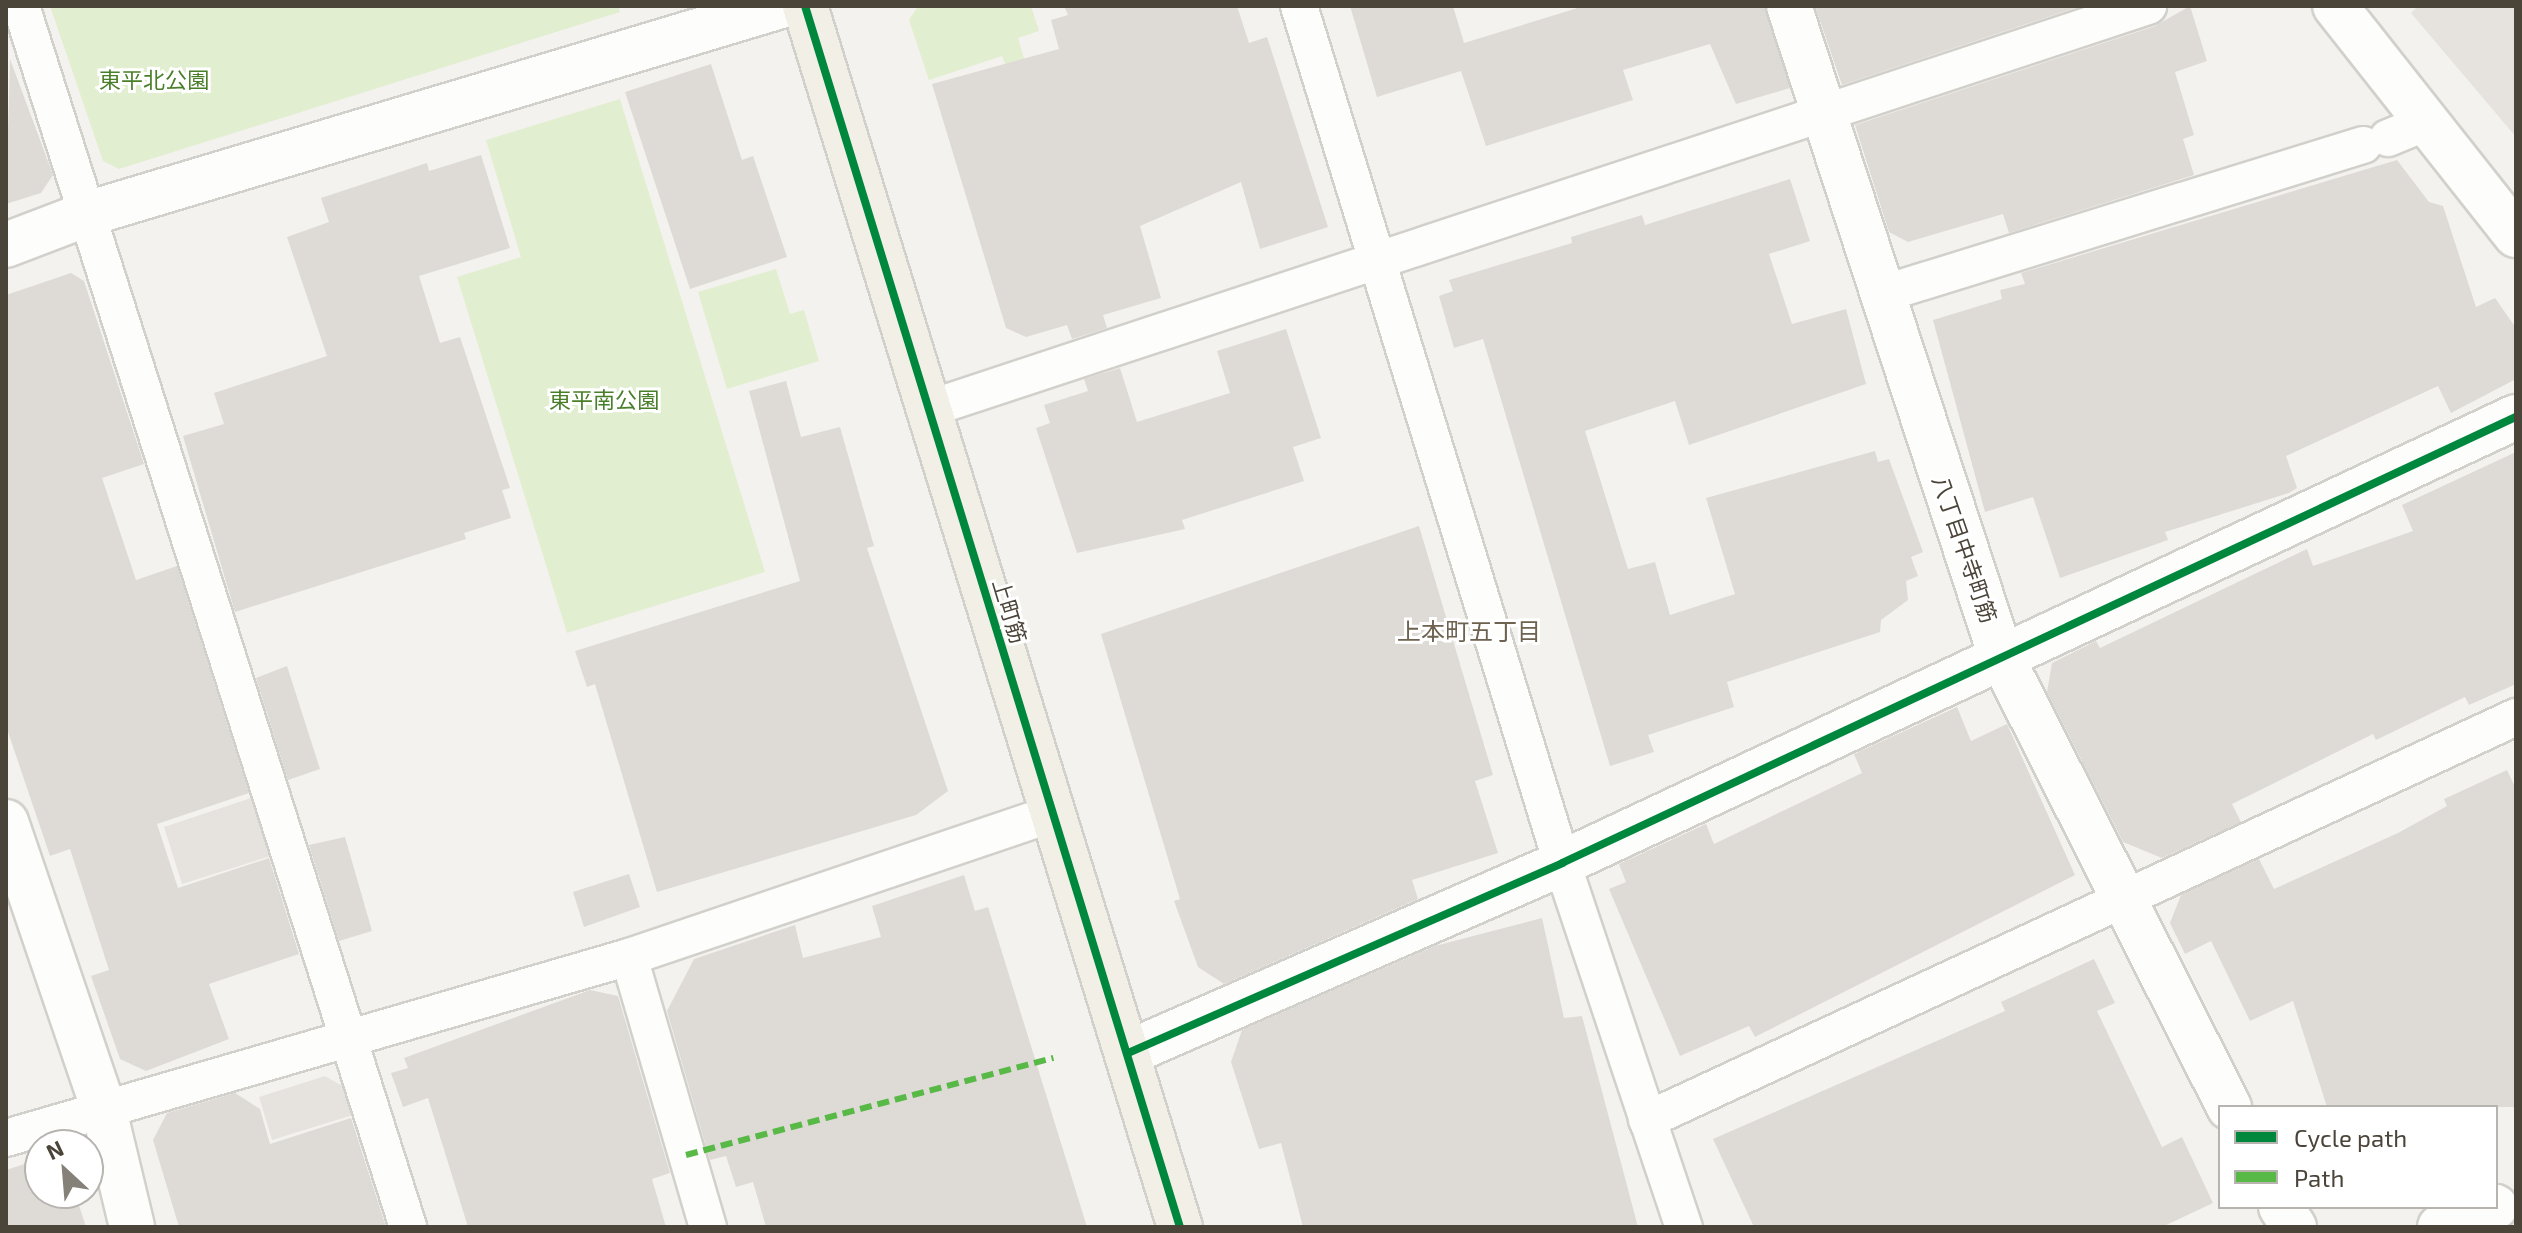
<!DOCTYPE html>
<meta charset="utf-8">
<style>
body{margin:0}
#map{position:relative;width:2522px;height:1233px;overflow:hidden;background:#f4f2ee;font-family:"Exo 2","Noto Sans JP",sans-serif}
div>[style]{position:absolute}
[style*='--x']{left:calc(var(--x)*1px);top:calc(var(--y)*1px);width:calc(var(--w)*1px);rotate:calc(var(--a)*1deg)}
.green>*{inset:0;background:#e1eecf}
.parking>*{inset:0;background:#e6e3df}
.building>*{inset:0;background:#dedbd6}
.roads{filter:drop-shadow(2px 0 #d2d0cb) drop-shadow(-2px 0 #d2d0cb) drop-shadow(0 2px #d2d0cb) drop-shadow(0 -2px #d2d0cb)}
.minor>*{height:36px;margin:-18px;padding:0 18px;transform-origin:18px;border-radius:18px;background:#fdfdfc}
.tertiary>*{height:44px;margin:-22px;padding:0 22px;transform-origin:22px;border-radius:22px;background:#fdfdfc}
.primary>*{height:44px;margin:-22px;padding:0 22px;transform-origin:22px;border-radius:22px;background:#f2efe6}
.quiet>*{height:6px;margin-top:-3px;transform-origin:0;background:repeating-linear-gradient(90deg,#58b947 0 12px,transparent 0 18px)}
.cycleway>*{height:8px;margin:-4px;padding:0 4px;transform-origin:4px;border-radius:4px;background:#00873e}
span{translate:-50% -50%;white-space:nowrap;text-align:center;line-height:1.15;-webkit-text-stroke:6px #fff;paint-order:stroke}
.park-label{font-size:22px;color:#4a7f2a}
.street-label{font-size:22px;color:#4b4439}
.neighbourhood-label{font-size:24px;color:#6e6250}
.frame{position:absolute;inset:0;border:8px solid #4b4439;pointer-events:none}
.legend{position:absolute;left:2218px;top:1105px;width:280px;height:104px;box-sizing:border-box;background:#fff;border:2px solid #b7b4b0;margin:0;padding:10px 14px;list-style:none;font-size:24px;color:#4b4439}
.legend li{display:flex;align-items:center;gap:16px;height:40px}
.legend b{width:40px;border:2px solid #b7b4b0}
.north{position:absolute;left:24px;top:1129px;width:80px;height:80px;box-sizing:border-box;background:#fff;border:2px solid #b7b4b0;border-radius:50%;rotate:334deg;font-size:22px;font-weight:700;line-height:32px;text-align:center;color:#4b4439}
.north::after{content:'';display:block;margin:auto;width:28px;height:36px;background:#868178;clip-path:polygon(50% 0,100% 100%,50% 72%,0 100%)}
</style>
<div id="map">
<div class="green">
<div style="clip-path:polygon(50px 6px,618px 6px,620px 12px,119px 169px,103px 161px)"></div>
<div style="clip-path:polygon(918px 6px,1031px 6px,1039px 31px,1018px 38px,1026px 65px,1008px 71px,1002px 56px,929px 80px,909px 20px)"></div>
<div style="clip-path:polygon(620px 99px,765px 572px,567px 633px,457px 277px,521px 257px,486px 140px)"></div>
<div style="clip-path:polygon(776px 269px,790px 314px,804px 310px,819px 361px,727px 389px,698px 292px)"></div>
</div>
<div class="parking">
<div style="clip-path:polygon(2418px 6px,2516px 6px,2516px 137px,2411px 13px)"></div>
<div style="clip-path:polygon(254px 797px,274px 855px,182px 884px,164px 827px)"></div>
<div style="clip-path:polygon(325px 1076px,344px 1087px,353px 1115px,272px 1140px,259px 1097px)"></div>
</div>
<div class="building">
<div style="clip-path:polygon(1064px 6px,1237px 6px,1249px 43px,1267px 37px,1328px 227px,1260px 249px,1241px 182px,1140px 226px,1161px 298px,1103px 315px,1107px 328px,1072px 339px,1067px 325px,1026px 337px,1006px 328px,932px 84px,1059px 49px,1051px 20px,1068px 15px)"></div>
<div style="clip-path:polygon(1350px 6px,1453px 6px,1464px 43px,1584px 6px,1765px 6px,1790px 88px,1736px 104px,1710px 44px,1623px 70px,1633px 100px,1486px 146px,1461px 71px,1377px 97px)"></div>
<div style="clip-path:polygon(1815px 6px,2081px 6px,1842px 85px)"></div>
<div style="clip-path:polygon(2190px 6px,2207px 61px,2175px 72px,2194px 135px,2183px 139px,2194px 175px,2009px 233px,2003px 214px,1908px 242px,1889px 232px,1855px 125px,2155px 26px)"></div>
<div style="clip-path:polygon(10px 59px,53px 175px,41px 193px,6px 204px)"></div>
<div style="clip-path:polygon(711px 64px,742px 160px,753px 156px,787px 257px,690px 289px,625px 92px)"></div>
<div style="clip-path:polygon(481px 155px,510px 248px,419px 276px,440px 343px,460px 337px,510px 488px,502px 490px,511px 518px,464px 533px,466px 539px,235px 612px,183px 436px,224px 424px,214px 393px,327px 356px,287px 237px,329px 222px,321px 198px,427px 163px,429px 171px)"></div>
<div style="clip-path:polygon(2397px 160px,2429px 202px,2443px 206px,2476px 307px,2495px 298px,2516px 328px,2516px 379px,2451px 413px,2438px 386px,2286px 456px,2297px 488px,2289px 493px,2165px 532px,2168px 540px,2060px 578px,2033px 497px,1985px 512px,1933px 320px,2002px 299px,2000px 290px,2025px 284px,2021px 273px)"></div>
<div style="clip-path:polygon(1790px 179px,1810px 241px,1769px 254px,1792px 324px,1846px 309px,1866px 384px,1689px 445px,1675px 401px,1585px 431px,1628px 569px,1655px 562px,1670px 615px,1735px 594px,1706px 498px,1875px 451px,1878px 462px,1889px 459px,1923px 552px,1911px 557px,1918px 576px,1906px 581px,1908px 600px,1881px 620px,1880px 632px,1727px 682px,1734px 707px,1648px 735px,1654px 752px,1610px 766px,1483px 339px,1454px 348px,1439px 296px,1453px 291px,1449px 280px,1572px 243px,1571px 237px,1642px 215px,1645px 225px)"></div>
<div style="clip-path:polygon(71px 273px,84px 281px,144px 464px,102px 478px,136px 580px,177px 566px,249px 793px,157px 824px,178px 888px,269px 858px,299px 954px,209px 984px,229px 1039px,146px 1071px,120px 1059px,91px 976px,109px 970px,70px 849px,50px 856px,6px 726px,6px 295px)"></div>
<div style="clip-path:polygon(1286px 329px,1321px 438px,1293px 447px,1304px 481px,1182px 520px,1185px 529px,1077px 553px,1036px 428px,1050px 423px,1044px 405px,1088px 391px,1084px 379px,1120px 368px,1137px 422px,1230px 393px,1217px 351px)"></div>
<div style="clip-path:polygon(786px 381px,801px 437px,840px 427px,874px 546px,867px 548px,948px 791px,916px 815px,657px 892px,595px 684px,587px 687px,575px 651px,800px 581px,749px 391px)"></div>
<div style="clip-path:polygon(2516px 452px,2516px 684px,2469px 705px,2465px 697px,2376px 740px,2373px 734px,2232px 804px,2241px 822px,2162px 858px,2123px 842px,2047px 692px,2052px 663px,2096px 641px,2100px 648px,2307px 549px,2313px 566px,2413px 531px,2402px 505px)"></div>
<div style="clip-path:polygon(1419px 526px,1493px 775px,1475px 781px,1498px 853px,1412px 880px,1418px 899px,1224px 984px,1198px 967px,1174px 901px,1180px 899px,1101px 634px)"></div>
<div style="clip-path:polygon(287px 666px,320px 769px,288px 780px,256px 678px)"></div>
<div style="clip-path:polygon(1957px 707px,1971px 741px,2007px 724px,2075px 875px,1755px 1037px,1749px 1026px,1680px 1056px,1609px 889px,1626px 882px,1619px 864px,1706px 824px,1714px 844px,1862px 773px,1854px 754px)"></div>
<div style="clip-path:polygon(2507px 770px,2516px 789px,2516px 1107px,2327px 1107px,2293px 1001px,2250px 1021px,2211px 941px,2185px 954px,2170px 923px,2181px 895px,2259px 859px,2274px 889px,2398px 833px,2447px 806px,2444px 799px)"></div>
<div style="clip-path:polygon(345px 837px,372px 931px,339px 941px,309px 845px)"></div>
<div style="clip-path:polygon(629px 874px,640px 907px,584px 927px,573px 892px)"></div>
<div style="clip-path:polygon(964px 875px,975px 911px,988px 907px,1087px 1227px,766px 1227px,753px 1182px,736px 1187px,726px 1156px,710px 1160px,667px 1011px,694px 959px,795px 925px,803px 958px,881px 937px,872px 906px)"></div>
<div style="clip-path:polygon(1542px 918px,1564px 1018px,1582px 1016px,1638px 1227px,1303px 1227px,1281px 1143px,1259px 1149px,1231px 1062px,1242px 1030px,1435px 946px)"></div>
<div style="clip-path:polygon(2094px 959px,2115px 1003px,2097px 1011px,2162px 1147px,2182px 1137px,2213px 1203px,2162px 1227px,1754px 1227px,1713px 1139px,2005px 1011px,2001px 1002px)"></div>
<div style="clip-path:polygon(590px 990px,618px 996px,670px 1173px,652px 1179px,666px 1227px,468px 1227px,428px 1098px,403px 1107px,391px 1073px,408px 1068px,404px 1058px)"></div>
<div style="clip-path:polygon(235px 1093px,260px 1109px,270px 1144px,351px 1118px,386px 1227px,179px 1227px,153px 1140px,167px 1113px)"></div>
<div style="clip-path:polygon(40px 1159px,40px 1193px,75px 1193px,86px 1227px,6px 1227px,6px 1170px)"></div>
</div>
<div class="roads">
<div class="minor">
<div style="--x:21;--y:6;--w:1281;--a:72.41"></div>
<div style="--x:1299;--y:6;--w:896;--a:72.94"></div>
<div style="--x:1562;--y:863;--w:384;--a:71.5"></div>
<div style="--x:2388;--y:138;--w:44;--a:-22.5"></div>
<div style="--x:1879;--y:295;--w:507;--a:-17.22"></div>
<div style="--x:931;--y:408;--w:1282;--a:-18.28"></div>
<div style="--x:629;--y:957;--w:281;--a:73.7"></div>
<div style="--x:1647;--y:1120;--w:958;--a:-24.88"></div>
<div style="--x:6;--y:1138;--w:649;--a:-16.2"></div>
<div style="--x:629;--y:957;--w:447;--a:-18.7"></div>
</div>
<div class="tertiary">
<div style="--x:1789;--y:6;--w:681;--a:71.96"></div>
<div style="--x:2000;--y:654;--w:508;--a:63.18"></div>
<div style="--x:2335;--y:6;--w:292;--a:51.7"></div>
<div style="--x:6;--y:245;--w:90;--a:-20.9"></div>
<div style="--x:90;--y:213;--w:721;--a:-16.68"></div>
<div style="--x:6;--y:822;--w:304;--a:71.2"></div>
<div style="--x:104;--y:1110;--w:120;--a:76.5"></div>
<div style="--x:1128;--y:1053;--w:474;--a:-23.6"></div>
<div style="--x:1562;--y:863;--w:1053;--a:-25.06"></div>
<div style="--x:2281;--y:1207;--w:24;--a:57"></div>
<div style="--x:2440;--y:1227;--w:59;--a:-20"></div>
</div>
<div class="primary">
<div style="--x:805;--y:6;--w:1277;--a:72.93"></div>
</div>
</div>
<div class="quiet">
<div style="--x:686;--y:1155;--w:380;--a:-14.8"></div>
</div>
<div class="cycleway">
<div style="--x:805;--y:6;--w:1277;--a:72.93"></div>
<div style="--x:1128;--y:1053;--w:474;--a:-23.6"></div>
<div style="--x:1562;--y:863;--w:1053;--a:-25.06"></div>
</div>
<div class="park-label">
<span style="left:154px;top:80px">東平北公園</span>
<span style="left:604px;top:400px">東平南公園</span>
</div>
<div class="street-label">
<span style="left:1965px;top:549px;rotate:71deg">八丁目中寺町筋</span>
<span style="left:1010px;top:611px;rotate:73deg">上町筋</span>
</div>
<div class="neighbourhood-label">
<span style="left:1469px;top:631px">上本町五丁目</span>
</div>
<div class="frame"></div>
<ul class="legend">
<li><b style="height:10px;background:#00873e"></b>Cycle path</li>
<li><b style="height:10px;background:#58b947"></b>Path</li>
</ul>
<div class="north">N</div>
</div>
